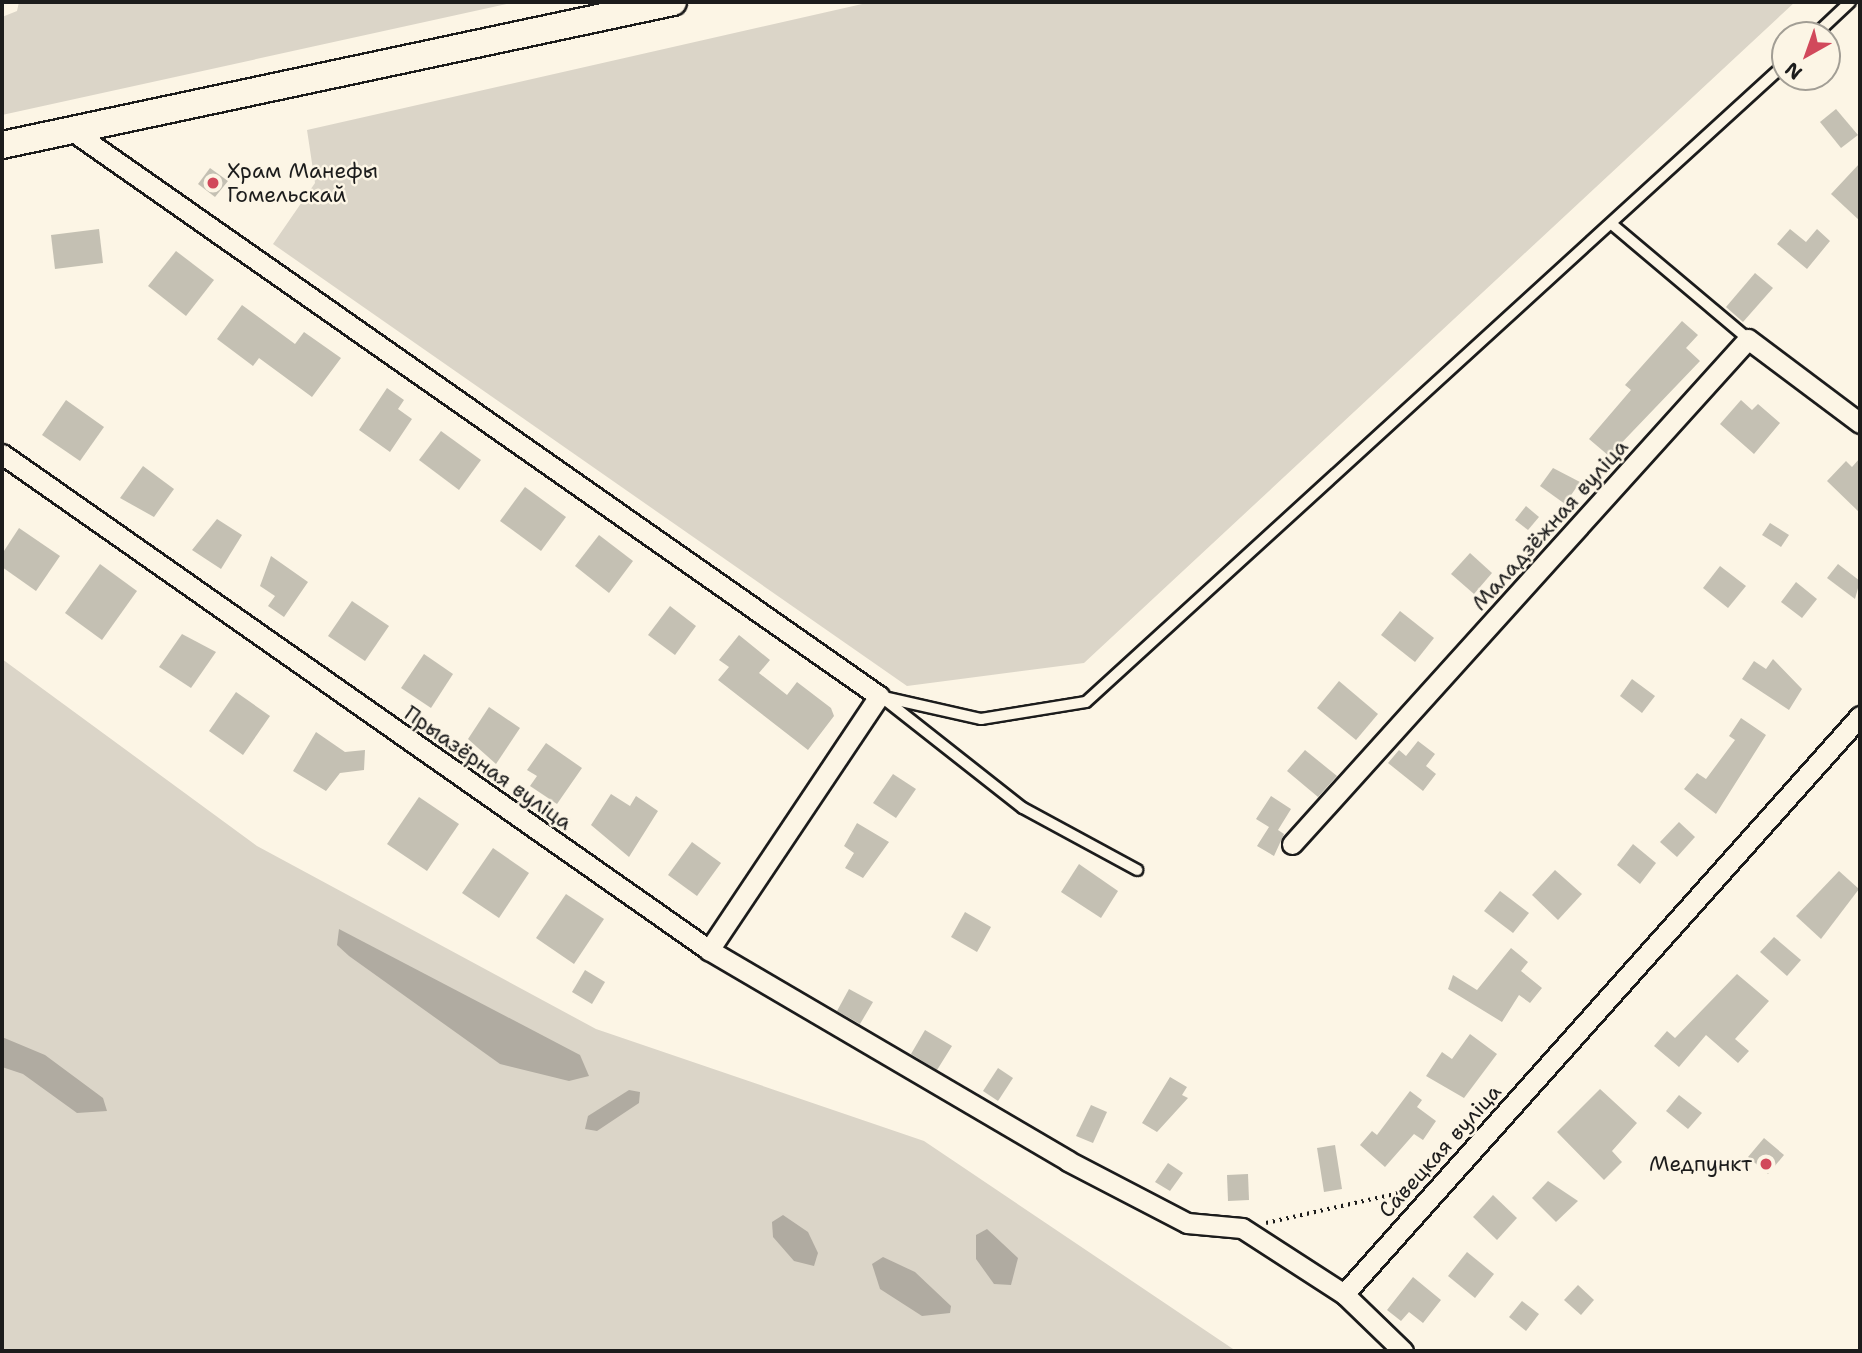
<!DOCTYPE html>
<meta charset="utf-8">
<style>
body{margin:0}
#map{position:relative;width:1862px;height:1353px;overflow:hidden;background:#fcf5e5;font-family:"Shantell Sans",sans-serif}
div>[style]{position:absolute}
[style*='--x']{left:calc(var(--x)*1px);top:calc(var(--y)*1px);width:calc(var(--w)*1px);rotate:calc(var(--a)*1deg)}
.green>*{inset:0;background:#dbd5c8}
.water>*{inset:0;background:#b0aba1}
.building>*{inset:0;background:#c4c0b3}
.path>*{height:3.5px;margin-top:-1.75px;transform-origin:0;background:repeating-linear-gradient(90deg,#1c1c1c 0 2px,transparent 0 7px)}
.roads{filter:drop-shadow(2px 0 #1c1c1c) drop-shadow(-2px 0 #1c1c1c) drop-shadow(0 2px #1c1c1c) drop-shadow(0 -2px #1c1c1c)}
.lane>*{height:10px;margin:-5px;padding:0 5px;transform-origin:5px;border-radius:5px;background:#fcf5e5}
.street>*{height:19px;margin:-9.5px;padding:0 9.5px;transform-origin:9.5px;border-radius:9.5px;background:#fcf5e5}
.secondary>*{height:26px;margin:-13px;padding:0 13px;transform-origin:13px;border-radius:13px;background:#fcf5e5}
.dots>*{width:19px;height:19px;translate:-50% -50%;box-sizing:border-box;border:4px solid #fcf5e5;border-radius:50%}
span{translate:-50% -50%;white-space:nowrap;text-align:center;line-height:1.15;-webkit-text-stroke:5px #fcf5e5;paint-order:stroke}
.poi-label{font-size:21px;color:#1c1c1c}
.left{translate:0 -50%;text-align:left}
.right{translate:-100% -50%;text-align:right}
.street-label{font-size:21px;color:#1c1c1c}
.frame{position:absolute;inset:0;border:4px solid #1c1c1c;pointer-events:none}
.north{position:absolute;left:1771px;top:21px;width:70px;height:70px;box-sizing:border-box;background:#fcf5e5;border:2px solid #a29e95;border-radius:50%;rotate:220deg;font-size:19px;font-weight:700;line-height:28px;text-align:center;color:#1c1c1c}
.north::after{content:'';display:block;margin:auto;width:24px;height:32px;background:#d1495b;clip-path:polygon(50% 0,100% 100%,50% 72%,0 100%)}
</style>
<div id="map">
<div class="green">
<div style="clip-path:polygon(19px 2px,516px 2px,2px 115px,2px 17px,17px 11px)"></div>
<div style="clip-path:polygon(871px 2px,1795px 2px,1084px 663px,907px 686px,273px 244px,315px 183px,307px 130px)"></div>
<div style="clip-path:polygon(2px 659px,257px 846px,596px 1029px,924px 1141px,1236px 1351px,2px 1351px)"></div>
</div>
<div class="water">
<div style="clip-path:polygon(339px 929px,580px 1055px,589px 1076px,569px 1081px,500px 1064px,349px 956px,337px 945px)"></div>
<div style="clip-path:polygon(2px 1037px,45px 1055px,103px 1098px,107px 1111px,77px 1113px,23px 1074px,2px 1067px)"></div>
<div style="clip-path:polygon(629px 1090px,640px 1092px,639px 1103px,597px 1131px,585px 1129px,588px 1116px)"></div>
<div style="clip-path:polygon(783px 1215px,808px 1232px,818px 1253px,814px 1266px,794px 1261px,773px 1237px,772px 1222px)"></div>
<div style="clip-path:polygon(987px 1229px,1018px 1258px,1011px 1285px,994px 1284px,976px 1259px,976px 1235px)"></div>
<div style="clip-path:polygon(883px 1257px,915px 1272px,951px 1306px,950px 1313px,922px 1316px,880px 1289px,872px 1264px)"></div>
</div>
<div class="building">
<div style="clip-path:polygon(1836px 109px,1858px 135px,1841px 148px,1820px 122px)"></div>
<div style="clip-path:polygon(1860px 163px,1860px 221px,1831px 194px)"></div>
<div style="clip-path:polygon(210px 168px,228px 181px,215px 197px,198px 184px)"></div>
<div style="clip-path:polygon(99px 229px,103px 263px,55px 269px,51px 235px)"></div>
<div style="clip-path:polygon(1790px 229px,1806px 242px,1817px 229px,1830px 241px,1807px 269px,1777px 244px)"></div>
<div style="clip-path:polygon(176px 251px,214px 280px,186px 316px,148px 286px)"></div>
<div style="clip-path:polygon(1755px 273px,1773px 288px,1743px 322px,1726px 307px)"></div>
<div style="clip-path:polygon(242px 305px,295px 344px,304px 332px,341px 358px,312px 397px,259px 358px,253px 366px,217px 339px)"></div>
<div style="clip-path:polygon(1682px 321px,1698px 335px,1686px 348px,1700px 361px,1609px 456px,1589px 439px,1631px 390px,1625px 385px)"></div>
<div style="clip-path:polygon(387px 388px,404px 400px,398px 409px,412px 419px,390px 452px,359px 430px)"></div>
<div style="clip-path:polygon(66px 400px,104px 427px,80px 461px,42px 435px)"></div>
<div style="clip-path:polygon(1741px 400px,1752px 410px,1758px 404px,1780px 423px,1754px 454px,1720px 424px)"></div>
<div style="clip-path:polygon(441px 431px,481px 460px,459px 490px,419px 460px)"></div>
<div style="clip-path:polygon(1860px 458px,1860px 513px,1827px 481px,1846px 461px,1852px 467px)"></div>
<div style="clip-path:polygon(143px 466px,174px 489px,154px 517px,120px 498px)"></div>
<div style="clip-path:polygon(1553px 468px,1580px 482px,1565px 504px,1540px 486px)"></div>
<div style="clip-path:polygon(525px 487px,566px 517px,541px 551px,500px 521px)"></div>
<div style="clip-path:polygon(1526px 506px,1539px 517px,1528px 530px,1515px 520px)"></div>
<div style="clip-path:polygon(217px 519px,242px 535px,221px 569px,192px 550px)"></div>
<div style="clip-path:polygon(1770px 523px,1789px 535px,1781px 547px,1762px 535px)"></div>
<div style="clip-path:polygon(19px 528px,60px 556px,36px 591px,2px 567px,2px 554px)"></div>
<div style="clip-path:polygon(599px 535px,633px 561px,609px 593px,575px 566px)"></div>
<div style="clip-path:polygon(1470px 553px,1492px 573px,1474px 594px,1451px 574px)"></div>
<div style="clip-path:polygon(271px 556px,308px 582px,284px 617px,268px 606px,275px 596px,260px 586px)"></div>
<div style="clip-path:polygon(100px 564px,137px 591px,102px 640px,65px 613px)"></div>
<div style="clip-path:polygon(1838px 564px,1860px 581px,1855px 599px,1827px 578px)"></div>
<div style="clip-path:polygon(1720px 566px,1746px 586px,1728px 608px,1703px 588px)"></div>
<div style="clip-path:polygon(1796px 582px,1817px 599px,1802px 618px,1781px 602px)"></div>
<div style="clip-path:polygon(352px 601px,389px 626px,365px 661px,328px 636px)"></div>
<div style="clip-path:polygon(670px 606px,696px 626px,675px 655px,648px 635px)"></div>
<div style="clip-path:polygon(1400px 611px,1434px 638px,1415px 662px,1381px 635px)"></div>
<div style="clip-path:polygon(182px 634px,216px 652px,191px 688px,159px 667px)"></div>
<div style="clip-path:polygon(739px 635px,770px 660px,759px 673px,787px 695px,797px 682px,831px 708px,834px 716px,808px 750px,718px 680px,729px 667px,719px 660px)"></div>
<div style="clip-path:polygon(424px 654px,453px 674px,431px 708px,401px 688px)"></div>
<div style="clip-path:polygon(1773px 659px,1802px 689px,1789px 710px,1742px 679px,1754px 661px,1766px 669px)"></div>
<div style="clip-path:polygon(1632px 679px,1655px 696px,1642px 713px,1620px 696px)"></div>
<div style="clip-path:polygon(1339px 681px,1378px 714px,1356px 740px,1317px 708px)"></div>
<div style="clip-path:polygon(236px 692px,270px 716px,243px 755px,209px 731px)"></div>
<div style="clip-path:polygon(489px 707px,520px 728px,496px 764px,468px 739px)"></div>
<div style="clip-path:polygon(1741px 718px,1766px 735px,1716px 814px,1684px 789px,1697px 773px,1706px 779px,1735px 740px,1729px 736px)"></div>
<div style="clip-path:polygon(316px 732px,345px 752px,365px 750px,364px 770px,340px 773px,326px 791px,293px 771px)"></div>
<div style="clip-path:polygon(1418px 741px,1435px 754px,1426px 766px,1436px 774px,1423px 791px,1388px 763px,1399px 750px,1406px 756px)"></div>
<div style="clip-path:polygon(546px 743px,582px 768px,557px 804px,530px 786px,537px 776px,527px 770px)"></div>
<div style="clip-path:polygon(1305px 750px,1337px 776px,1318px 797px,1287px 771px)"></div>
<div style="clip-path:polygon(893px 774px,916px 789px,896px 818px,873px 803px)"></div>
<div style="clip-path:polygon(611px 794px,630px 806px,636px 796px,658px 811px,629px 857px,591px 825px)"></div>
<div style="clip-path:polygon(1271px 796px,1291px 809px,1278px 830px,1284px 834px,1274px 856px,1257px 846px,1269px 827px,1256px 819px)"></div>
<div style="clip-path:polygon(419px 797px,459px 824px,427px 871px,387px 844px)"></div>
<div style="clip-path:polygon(1679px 822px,1695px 837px,1677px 857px,1660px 842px)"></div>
<div style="clip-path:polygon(857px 823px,889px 842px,863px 878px,845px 868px,854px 853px,844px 846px)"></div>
<div style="clip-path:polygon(692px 842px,721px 863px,697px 896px,668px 875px)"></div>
<div style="clip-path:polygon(1633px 844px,1656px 863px,1640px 884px,1617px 865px)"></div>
<div style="clip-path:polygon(493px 848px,529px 873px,499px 918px,462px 893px)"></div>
<div style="clip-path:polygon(1079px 864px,1118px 891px,1101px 918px,1061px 892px)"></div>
<div style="clip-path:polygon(1555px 870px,1582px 894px,1558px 920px,1532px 895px)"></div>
<div style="clip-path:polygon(1839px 871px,1859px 889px,1821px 939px,1796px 916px)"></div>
<div style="clip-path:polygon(1500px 891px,1529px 913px,1513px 933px,1484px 911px)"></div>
<div style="clip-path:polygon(566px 894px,604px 919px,574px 964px,536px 938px)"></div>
<div style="clip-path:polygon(965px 912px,991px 927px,977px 952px,951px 937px)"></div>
<div style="clip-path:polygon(1774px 937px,1801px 960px,1787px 976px,1760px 952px)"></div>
<div style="clip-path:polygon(1511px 948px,1528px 962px,1521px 971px,1542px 988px,1530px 1003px,1519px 995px,1502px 1022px,1448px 989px,1453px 975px,1477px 990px)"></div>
<div style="clip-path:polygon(585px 970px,605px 982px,592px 1004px,572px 992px)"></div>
<div style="clip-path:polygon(1737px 974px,1769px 1001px,1735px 1039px,1749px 1051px,1738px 1063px,1706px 1035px,1679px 1067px,1654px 1046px,1667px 1031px,1675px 1038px)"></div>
<div style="clip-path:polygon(849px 989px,873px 1002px,860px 1024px,837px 1011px)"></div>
<div style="clip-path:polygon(925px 1030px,952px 1046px,937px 1070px,911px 1054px)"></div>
<div style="clip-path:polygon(1470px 1034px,1497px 1054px,1464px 1098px,1426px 1076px,1442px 1052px,1452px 1059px)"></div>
<div style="clip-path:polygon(998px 1068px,1013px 1078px,998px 1101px,983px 1091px)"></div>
<div style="clip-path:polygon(1170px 1077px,1187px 1087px,1182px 1095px,1188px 1098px,1157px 1132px,1142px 1123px)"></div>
<div style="clip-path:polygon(1600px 1089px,1637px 1123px,1612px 1151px,1622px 1162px,1604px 1180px,1557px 1132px)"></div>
<div style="clip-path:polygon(1410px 1091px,1422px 1100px,1417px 1107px,1436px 1121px,1423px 1140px,1414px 1134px,1385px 1167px,1360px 1145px,1372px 1131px,1377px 1135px)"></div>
<div style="clip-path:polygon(1679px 1095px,1702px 1113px,1688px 1129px,1666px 1111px)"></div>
<div style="clip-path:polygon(1091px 1105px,1107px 1112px,1093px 1143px,1076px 1136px)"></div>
<div style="clip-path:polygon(1764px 1138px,1784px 1155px,1768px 1174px,1748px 1157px)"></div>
<div style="clip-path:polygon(1335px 1145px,1342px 1189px,1324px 1192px,1317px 1148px)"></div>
<div style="clip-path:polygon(1168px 1163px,1183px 1173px,1170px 1191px,1155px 1182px)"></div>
<div style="clip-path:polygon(1248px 1174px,1249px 1200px,1228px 1201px,1227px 1175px)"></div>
<div style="clip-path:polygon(1548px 1181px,1578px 1201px,1556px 1222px,1532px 1198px)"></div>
<div style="clip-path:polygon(1493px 1195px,1517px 1218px,1497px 1240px,1473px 1217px)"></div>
<div style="clip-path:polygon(1467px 1252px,1494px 1274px,1475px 1298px,1448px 1276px)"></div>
<div style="clip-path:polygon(1413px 1277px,1441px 1300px,1423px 1323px,1409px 1312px,1401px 1321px,1387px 1310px)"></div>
<div style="clip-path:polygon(1578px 1285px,1594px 1300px,1581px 1315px,1564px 1300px)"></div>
<div style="clip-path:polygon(1522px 1301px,1539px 1314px,1526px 1331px,1509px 1317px)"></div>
</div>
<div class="path">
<div style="--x:1266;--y:1223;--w:150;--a:-12.7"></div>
</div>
<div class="roads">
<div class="lane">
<div style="--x:1815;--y:35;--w:48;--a:-43.3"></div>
<div style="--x:1614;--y:226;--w:175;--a:40.1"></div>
<div style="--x:879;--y:696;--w:105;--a:12.7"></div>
<div style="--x:981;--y:719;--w:106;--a:-9.2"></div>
<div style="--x:1086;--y:702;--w:946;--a:-42.39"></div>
<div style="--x:883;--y:698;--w:178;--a:38.2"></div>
<div style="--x:1023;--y:808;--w:130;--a:28.5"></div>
</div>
<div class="street">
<div style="--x:74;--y:132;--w:983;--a:35.02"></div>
<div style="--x:879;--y:696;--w:306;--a:123.8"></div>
<div style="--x:2;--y:454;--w:864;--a:35.05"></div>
<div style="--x:709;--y:950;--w:416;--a:30.4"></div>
<div style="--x:1068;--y:1161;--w:134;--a:27.5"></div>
<div style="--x:1187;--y:1223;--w:55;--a:5.2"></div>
<div style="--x:1242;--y:1228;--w:121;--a:32.9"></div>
<div style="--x:1344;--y:1294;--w:82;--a:44"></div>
<div style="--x:1292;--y:844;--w:680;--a:-47.92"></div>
<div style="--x:1748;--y:339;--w:140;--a:36.9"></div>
<div style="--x:1344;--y:1294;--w:775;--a:-48.24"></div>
</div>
<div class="secondary">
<div style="--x:2;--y:145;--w:686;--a:-12.03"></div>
</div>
</div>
<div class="dots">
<div style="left:213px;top:183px;background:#d1495b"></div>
<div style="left:1766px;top:1164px;background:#d1495b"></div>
</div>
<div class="poi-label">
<span class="left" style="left:227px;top:183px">Храм Манефы<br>Гомельскай</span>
<span class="right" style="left:1752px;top:1164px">Медпункт</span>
</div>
<div class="street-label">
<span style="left:1550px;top:525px;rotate:-48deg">Маладзёжная вуліца</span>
<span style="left:488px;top:768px;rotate:35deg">Прыазёрная вуліца</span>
<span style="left:1440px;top:1151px;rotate:-48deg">Савецкая вуліца</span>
</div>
<div class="frame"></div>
<div class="north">N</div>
</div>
